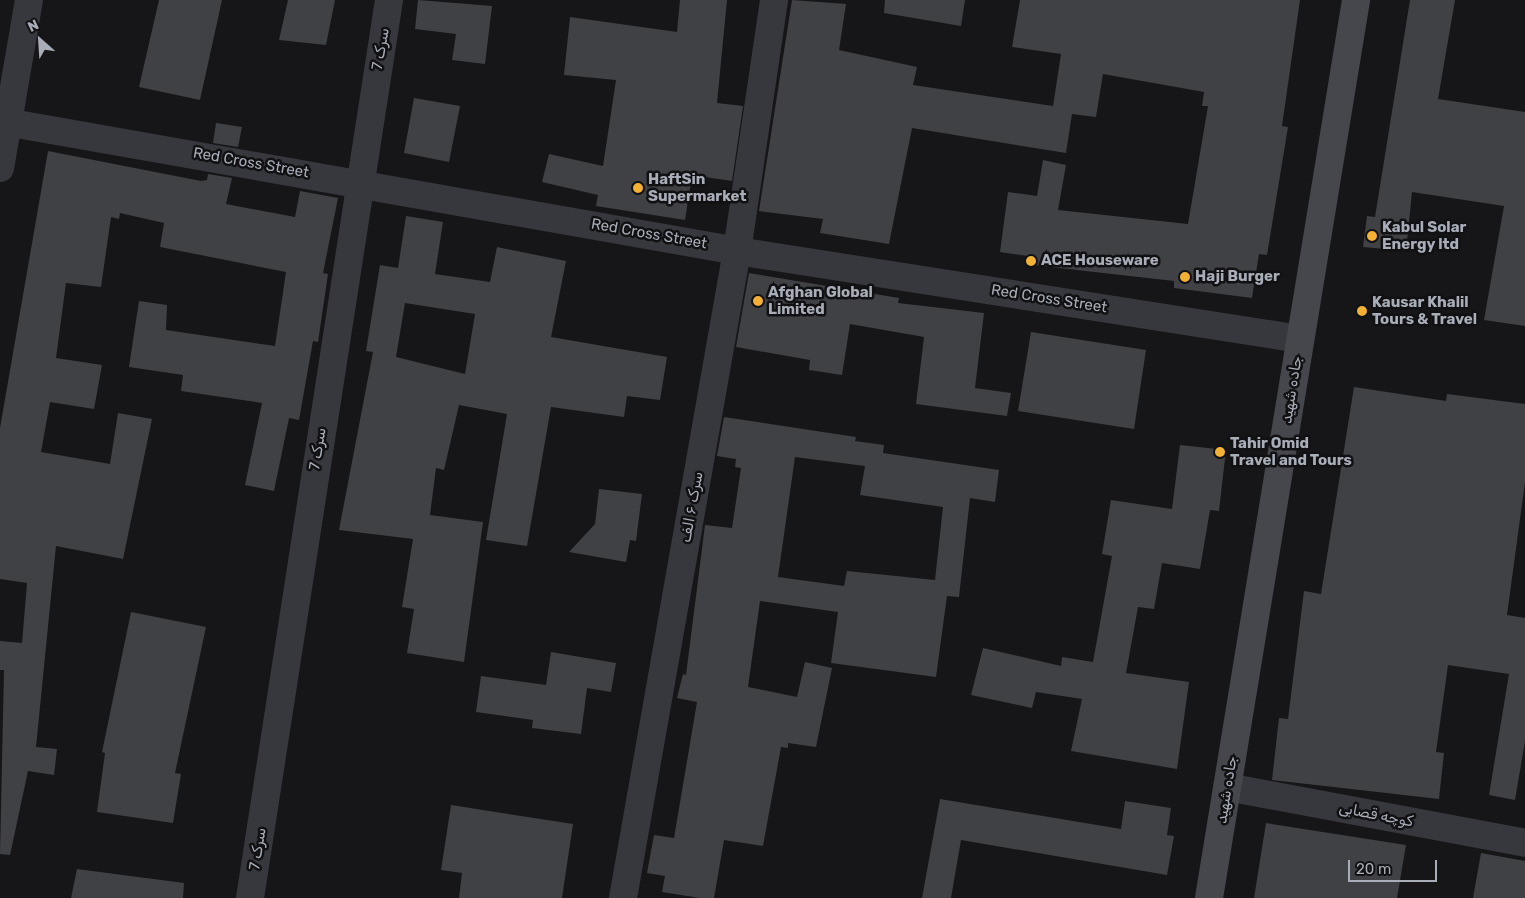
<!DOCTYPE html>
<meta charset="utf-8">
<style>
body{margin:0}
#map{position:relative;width:1525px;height:898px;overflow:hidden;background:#161618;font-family:Rubik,Cairo,sans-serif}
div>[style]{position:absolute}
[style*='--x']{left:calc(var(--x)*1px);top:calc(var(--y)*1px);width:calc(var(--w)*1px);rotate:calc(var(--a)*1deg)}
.building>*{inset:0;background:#404145}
.minor>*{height:28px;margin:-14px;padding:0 14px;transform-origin:14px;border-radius:14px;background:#37383d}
.secondary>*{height:28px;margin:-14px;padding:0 14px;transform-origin:14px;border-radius:14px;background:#45474d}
.dots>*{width:14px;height:14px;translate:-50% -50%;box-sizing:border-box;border:2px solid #111113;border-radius:50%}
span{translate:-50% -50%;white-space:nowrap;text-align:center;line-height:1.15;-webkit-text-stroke:5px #111113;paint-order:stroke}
.street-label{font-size:15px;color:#a8adb8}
.poi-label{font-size:15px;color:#a8adb8;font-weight:700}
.left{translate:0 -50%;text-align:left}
.north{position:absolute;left:15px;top:15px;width:50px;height:50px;-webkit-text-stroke:4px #111113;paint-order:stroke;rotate:334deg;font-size:14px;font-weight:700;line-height:20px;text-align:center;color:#a8adb8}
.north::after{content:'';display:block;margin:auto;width:18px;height:22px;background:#a8adb8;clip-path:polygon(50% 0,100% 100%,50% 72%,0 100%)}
.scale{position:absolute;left:1348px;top:860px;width:89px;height:22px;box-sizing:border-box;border:2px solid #a8adb8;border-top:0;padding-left:6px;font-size:15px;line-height:18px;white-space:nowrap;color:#a8adb8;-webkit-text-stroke:4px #111113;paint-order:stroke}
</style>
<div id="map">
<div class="building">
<div style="clip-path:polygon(159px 0,222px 0,200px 100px,139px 87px)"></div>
<div style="clip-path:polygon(288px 0,335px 0,326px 45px,279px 40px)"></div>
<div style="clip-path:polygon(418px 0,492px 6px,485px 64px,452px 60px,456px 34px,415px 29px)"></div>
<div style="clip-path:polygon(680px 0,727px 0,717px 103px,743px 106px,732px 181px,692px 175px,685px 220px,596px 206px,598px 195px,542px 182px,549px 154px,603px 166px,616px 80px,564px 75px,570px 17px,677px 32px)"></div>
<div style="clip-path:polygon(792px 0,846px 4px,839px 50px,917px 67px,913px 85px,1053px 106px,1061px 54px,1012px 47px,1020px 0,1300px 0,1282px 126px,1288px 127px,1267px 255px,1259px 254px,1252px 298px,1174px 288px,1174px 281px,1033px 265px,1034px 257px,1000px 252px,1008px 192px,1037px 196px,1043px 160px,1066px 165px,1058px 210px,1188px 224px,1208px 106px,1202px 106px,1204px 92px,1103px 74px,1096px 117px,1072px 114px,1066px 153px,912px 128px,889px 244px,820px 233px,823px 219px,759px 211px)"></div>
<div style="clip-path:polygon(885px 0,965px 0,961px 26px,884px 13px)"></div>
<div style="clip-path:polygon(1410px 0,1455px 0,1438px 99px,1525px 112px,1525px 326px,1484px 320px,1504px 206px,1412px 192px,1406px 251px,1363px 247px,1367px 216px,1375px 217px)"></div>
<div style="clip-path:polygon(414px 98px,460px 106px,449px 162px,404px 153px)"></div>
<div style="clip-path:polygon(216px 123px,242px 127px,238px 147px,213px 143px)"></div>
<div style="clip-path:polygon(48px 151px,201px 181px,207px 180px,208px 174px,232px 178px,226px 204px,295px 217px,300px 191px,338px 198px,323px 273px,328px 274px,318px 342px,313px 341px,299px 420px,289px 418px,274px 491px,245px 485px,262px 403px,181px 391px,183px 375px,129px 367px,139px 301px,167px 305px,166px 330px,275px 346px,286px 272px,160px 247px,164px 223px,120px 213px,119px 219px,111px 217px,101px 287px,66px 283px,56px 358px,102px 365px,94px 409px,50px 402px,41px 452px,110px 464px,118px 413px,152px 419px,123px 559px,56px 546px,36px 747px,57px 749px,54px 775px,28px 771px,10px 855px,0 854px,4px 670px,0 670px,0 641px,22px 643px,27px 583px,0 579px,0 428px)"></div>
<div style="clip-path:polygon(evenodd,406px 216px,443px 222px,435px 274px,490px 282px,497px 247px,566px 261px,551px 337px,667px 357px,660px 400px,627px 396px,624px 417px,551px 407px,527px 546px,486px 540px,507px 414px,459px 405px,444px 470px,436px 468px,430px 515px,483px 522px,464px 662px,407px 653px,414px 609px,402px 607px,413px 539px,339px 530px,373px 352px,366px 351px,380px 265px,398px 268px,406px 216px,405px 303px,475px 314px,465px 374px,396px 357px,405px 303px)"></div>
<div style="clip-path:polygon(749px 273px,899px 298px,898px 303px,984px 313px,975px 388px,1011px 393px,1007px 416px,916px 404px,924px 337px,850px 324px,842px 375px,809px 370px,810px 360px,736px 347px)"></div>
<div style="clip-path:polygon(1031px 332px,1146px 350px,1134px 429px,1018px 411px)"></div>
<div style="clip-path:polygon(1354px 387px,1446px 401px,1447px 394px,1525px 404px,1525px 482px,1507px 615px,1525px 618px,1525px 741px,1515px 800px,1489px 795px,1509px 674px,1448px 665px,1436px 752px,1444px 753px,1439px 799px,1272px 780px,1279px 718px,1288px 719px,1304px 591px,1321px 594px)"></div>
<div style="clip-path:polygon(evenodd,724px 417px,856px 437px,855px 441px,884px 445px,883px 453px,999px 470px,995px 502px,970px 498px,959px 597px,947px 596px,936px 677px,831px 663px,838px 612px,760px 601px,748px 687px,797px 697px,805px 662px,832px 668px,816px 747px,788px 743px,788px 748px,781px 747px,763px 846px,724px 840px,714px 898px,700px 898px,662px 892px,665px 876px,647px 873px,654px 835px,674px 838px,697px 702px,677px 698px,683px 674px,686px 675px,705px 525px,732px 528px,741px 468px,735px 467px,736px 459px,717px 456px,724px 417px,795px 457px,865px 466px,860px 495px,943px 507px,935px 580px,847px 571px,844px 586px,778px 577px,795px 457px)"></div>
<div style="clip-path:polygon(1180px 445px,1226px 450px,1219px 511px,1210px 510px,1200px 569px,1162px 563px,1154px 609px,1138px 607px,1126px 673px,1189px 682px,1177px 769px,1071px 751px,1082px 699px,1036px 692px,1032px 708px,971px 695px,983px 648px,1061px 666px,1062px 657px,1093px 662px,1112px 556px,1102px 554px,1111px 500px,1172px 509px)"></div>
<div style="clip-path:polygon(599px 489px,642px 494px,636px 541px,630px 540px,626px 562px,569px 552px,595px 524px)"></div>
<div style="clip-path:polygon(131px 612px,206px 627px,175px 773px,181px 774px,173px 823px,97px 812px,105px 753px,102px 752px)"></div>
<div style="clip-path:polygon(551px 652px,616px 663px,611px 692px,587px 688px,581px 734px,532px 728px,533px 720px,476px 712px,481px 676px,546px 685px)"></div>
<div style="clip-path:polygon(940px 799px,1121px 829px,1125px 801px,1171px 808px,1167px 835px,1174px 836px,1167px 875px,961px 840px,951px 898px,922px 898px)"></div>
<div style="clip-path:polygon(451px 805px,573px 824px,562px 898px,459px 898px,462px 873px,441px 870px)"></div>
<div style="clip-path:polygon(1266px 823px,1406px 845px,1397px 898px,1254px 898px)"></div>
<div style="clip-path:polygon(1481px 853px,1525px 861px,1525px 898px,1473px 898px)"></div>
<div style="clip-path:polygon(77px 869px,184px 883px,183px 898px,71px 898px)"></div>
</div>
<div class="minor">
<div style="--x:0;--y:121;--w:748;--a:10"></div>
<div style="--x:737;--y:251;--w:570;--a:8.88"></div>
<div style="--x:0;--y:168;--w:170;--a:-80.2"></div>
<div style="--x:1227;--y:787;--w:303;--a:10.6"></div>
<div style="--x:250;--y:898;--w:909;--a:-81.2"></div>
<div style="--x:623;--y:898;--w:657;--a:-80.01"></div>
<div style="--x:737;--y:251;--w:254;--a:-81.6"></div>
</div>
<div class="secondary">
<div style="--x:1209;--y:898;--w:910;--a:-80.7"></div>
</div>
<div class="dots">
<div style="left:638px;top:188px;background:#f2b134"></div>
<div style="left:1372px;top:236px;background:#f2b134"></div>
<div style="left:1031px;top:261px;background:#f2b134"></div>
<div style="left:1185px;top:277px;background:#f2b134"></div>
<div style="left:758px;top:301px;background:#f2b134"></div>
<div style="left:1362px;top:311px;background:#f2b134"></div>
<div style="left:1220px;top:452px;background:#f2b134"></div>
</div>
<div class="street-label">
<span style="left:381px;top:49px;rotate:-80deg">سرک 7</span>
<span style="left:251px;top:163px;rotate:10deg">Red Cross Street</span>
<span style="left:649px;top:234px;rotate:10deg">Red Cross Street</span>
<span style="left:1049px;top:299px;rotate:9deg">Red Cross Street</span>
<span style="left:1292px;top:390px;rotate:-81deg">جاده شهید</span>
<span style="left:318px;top:449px;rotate:-81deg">سرک 7</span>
<span style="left:692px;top:507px;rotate:-80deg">سرک ۶ الف</span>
<span style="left:1227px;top:790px;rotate:-81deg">جاده شهید</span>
<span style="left:1376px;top:815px;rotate:11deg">کوچه قصابی</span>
<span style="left:258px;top:849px;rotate:-81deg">سرک 7</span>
</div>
<div class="poi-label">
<span class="left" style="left:648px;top:188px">HaftSin<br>Supermarket</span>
<span class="left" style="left:1382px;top:236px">Kabul Solar<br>Energy ltd</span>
<span class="left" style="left:1041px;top:261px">ACE Houseware</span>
<span class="left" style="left:1195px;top:277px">Haji Burger</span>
<span class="left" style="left:768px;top:301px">Afghan Global<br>Limited</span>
<span class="left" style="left:1372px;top:311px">Kausar Khalil<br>Tours &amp; Travel</span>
<span class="left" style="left:1230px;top:452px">Tahir Omid<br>Travel and Tours</span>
</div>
<div class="north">N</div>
<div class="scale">20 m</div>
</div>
